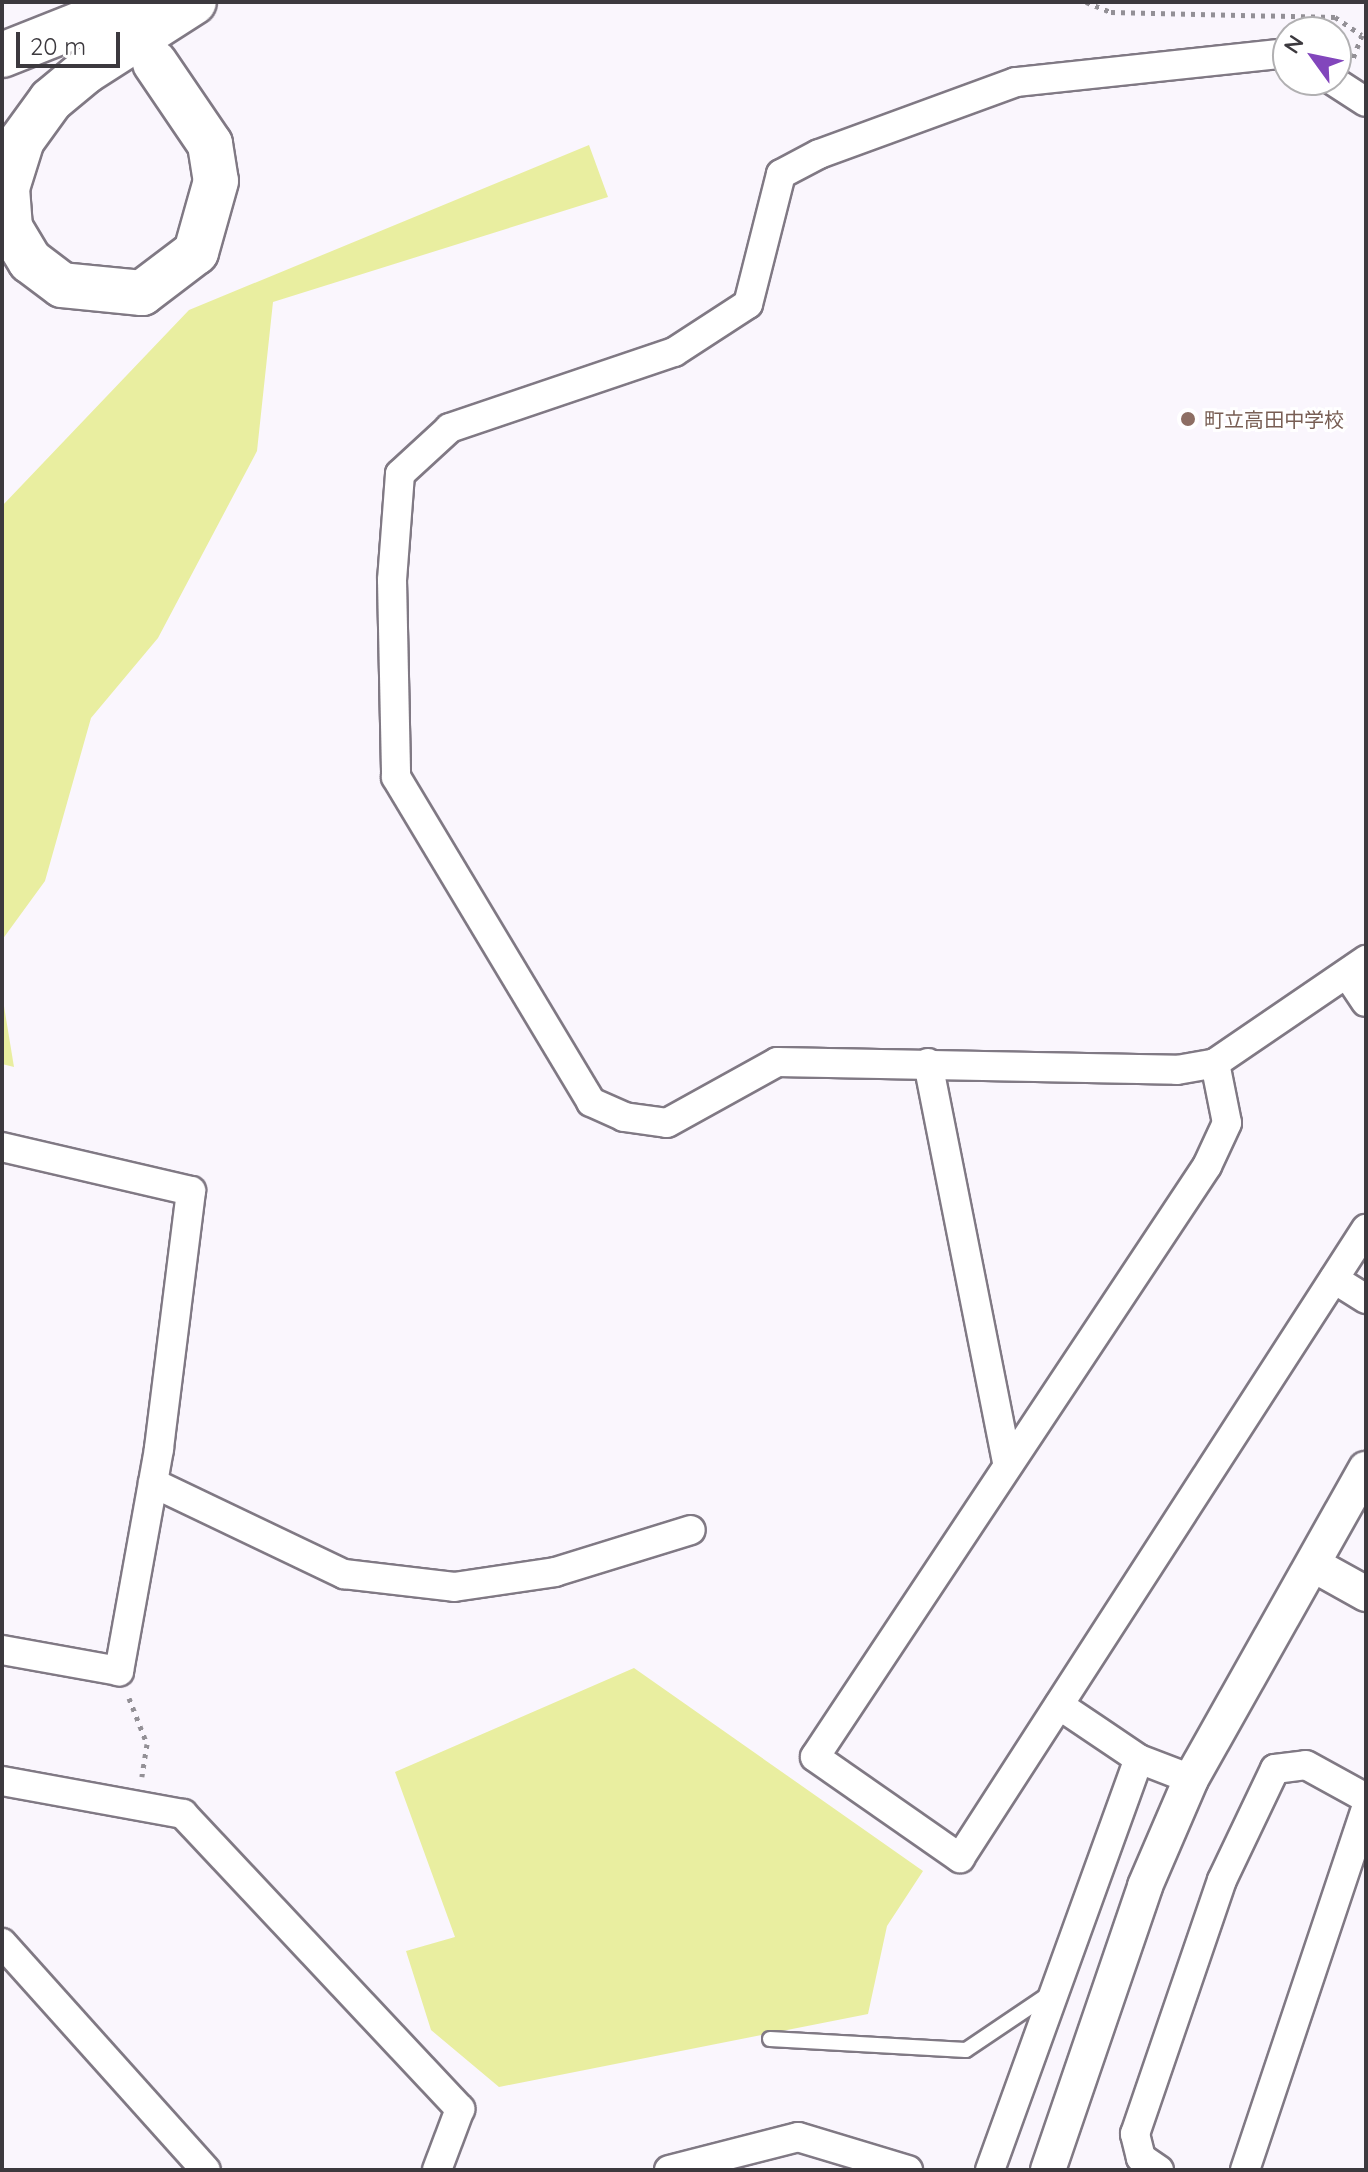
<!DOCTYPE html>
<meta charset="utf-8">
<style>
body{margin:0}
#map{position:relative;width:1368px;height:2172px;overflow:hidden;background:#faf6fd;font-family:Quicksand,"Noto Sans JP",sans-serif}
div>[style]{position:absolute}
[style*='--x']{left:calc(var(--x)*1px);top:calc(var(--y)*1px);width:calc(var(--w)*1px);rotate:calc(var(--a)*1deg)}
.green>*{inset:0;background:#e9eea0}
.path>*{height:5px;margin-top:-2.5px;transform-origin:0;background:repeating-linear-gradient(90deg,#939096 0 4px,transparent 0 10px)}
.roads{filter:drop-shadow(2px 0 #807984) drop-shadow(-2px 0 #807984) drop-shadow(0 2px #807984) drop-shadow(0 -2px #807984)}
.service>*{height:14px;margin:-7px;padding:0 7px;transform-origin:7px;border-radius:7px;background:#fff}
.minor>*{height:28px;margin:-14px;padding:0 14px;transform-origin:14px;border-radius:14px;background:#fff}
.tertiary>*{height:34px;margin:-17px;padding:0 17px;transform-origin:17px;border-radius:17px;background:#fff}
.motorway>*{height:44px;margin:-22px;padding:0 22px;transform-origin:22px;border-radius:22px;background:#fff}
.dots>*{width:22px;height:22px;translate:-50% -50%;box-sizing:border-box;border:4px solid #fff;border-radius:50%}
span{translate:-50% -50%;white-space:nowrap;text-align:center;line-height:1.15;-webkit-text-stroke:6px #fff;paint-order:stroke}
.education-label{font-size:20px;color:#785e54}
.left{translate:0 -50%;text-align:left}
.frame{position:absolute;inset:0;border:4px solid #3c393e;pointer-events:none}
.north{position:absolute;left:1272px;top:16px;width:80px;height:80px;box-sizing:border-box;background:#fff;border:2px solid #b1b0b2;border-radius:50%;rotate:303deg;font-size:22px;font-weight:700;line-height:32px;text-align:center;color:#3c393e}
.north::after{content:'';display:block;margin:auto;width:28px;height:36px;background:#8246bc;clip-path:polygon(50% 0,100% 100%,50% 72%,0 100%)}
.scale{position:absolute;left:16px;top:32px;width:104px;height:36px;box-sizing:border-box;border:4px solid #3c393e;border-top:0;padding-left:10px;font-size:24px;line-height:28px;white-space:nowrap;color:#3c393e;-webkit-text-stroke:6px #fff;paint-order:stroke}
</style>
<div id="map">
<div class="green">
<div style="clip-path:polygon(589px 145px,608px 197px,273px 302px,257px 451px,158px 638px,91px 718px,45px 881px,2px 940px,2px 506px,189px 310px)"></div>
<div style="clip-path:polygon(2px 994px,14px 1067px,2px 1064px)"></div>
<div style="clip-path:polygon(634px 1668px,923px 1871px,887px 1926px,868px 2014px,499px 2087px,431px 2030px,406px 1951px,455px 1937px,395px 1772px)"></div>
</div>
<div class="path">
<div style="--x:1086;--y:2;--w:27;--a:22"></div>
<div style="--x:1111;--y:12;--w:224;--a:1.3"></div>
<div style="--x:1335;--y:17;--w:32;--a:34"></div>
<div style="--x:1362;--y:35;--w:25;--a:111"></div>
<div style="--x:129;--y:1698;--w:49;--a:68.6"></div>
<div style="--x:147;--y:1744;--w:33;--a:99"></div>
</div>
<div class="roads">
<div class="service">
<div style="--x:770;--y:2039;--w:196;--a:3.2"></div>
<div style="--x:966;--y:2050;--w:100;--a:-34"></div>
</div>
<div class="minor">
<div style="--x:1288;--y:53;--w:274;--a:173.9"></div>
<div style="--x:1016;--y:82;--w:210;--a:159.9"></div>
<div style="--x:819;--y:154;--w:43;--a:152.2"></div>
<div style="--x:781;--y:174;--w:134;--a:104.2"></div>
<div style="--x:748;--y:304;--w:88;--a:147"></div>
<div style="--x:674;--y:352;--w:237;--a:161.3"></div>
<div style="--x:450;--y:428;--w:68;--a:137.4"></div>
<div style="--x:400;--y:474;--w:106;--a:94.3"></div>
<div style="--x:392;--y:580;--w:197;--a:88.8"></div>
<div style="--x:396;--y:777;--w:379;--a:59"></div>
<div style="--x:591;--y:1102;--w:36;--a:24"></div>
<div style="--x:624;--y:1117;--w:43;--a:7.9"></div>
<div style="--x:667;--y:1123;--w:126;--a:-29"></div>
<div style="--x:777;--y:1062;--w:400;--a:1.1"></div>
<div style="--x:1177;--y:1070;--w:39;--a:-10"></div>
<div style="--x:1215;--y:1063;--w:183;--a:-34.3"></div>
<div style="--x:1332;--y:80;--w:40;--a:32.9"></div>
<div style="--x:1349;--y:977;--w:30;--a:56"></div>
<div style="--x:928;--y:1063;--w:407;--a:78.8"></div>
<div style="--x:1215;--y:1063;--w:61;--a:78.7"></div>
<div style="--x:1227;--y:1123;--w:47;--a:114.9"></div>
<div style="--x:1207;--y:1166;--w:709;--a:123.56"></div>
<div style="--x:815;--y:1757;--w:177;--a:34.9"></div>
<div style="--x:960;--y:1858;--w:749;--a:-57.16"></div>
<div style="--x:2;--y:1147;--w:194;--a:13.1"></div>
<div style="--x:191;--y:1191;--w:260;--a:97.1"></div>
<div style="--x:159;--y:1449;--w:226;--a:100.2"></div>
<div style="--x:119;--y:1671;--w:119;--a:-169.8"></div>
<div style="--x:1334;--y:1279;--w:38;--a:32"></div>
<div style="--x:153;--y:1483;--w:212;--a:25.5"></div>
<div style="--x:344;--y:1574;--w:111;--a:6.7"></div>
<div style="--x:454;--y:1587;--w:102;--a:-8.4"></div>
<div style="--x:555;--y:1572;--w:142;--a:-17.2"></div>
<div style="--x:1059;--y:1705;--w:97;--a:34"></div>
<div style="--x:2;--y:1781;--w:184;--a:10.3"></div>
<div style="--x:183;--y:1814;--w:405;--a:46.8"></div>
<div style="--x:460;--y:2109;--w:65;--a:110.7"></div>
<div style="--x:2;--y:1943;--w:305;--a:48.1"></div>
<div style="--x:669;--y:2170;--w:133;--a:-14.3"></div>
<div style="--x:798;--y:2137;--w:115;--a:16.7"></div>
<div style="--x:990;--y:2170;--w:437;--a:-70.1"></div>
<div style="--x:1139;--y:1759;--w:56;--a:21"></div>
<div style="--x:1159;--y:2170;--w:22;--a:-146"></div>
<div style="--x:1141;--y:2158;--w:25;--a:-104"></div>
<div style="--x:1135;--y:2134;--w:268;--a:-71.1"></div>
<div style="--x:1222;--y:1880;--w:123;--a:-64.5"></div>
<div style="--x:1275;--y:1769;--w:31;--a:-7"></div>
<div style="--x:1306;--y:1765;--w:68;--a:28.8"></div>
<div style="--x:1245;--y:2170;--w:381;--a:-71.5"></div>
</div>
<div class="tertiary">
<div style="--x:1314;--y:1565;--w:60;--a:29.1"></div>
<div style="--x:1048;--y:2170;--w:300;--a:-71.1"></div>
<div style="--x:1145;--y:1886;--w:116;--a:-66.7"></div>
<div style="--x:1191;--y:1779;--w:356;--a:-60.6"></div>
</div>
<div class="motorway">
<div style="--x:2;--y:55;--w:144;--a:-21.6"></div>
<div style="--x:155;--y:63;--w:98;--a:55.8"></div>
<div style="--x:210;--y:144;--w:37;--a:81"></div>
<div style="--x:216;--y:181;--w:74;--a:105.7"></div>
<div style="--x:196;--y:252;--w:68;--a:142.8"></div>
<div style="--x:142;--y:293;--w:80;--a:-174.3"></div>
<div style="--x:62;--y:285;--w:40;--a:-143"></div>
<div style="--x:30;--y:261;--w:39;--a:-121"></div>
<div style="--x:10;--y:228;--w:40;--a:-94.3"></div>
<div style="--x:7;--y:188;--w:50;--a:-72.6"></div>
<div style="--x:22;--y:140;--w:49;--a:-54.1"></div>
<div style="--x:51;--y:100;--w:45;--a:-39.6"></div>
<div style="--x:86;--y:71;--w:128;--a:-32.6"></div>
</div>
</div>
<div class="dots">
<div style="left:1188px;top:419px;background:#8d6e63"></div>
</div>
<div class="education-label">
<span class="left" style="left:1204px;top:419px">町立高田中学校</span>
</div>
<div class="frame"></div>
<div class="north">N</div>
<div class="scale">20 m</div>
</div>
